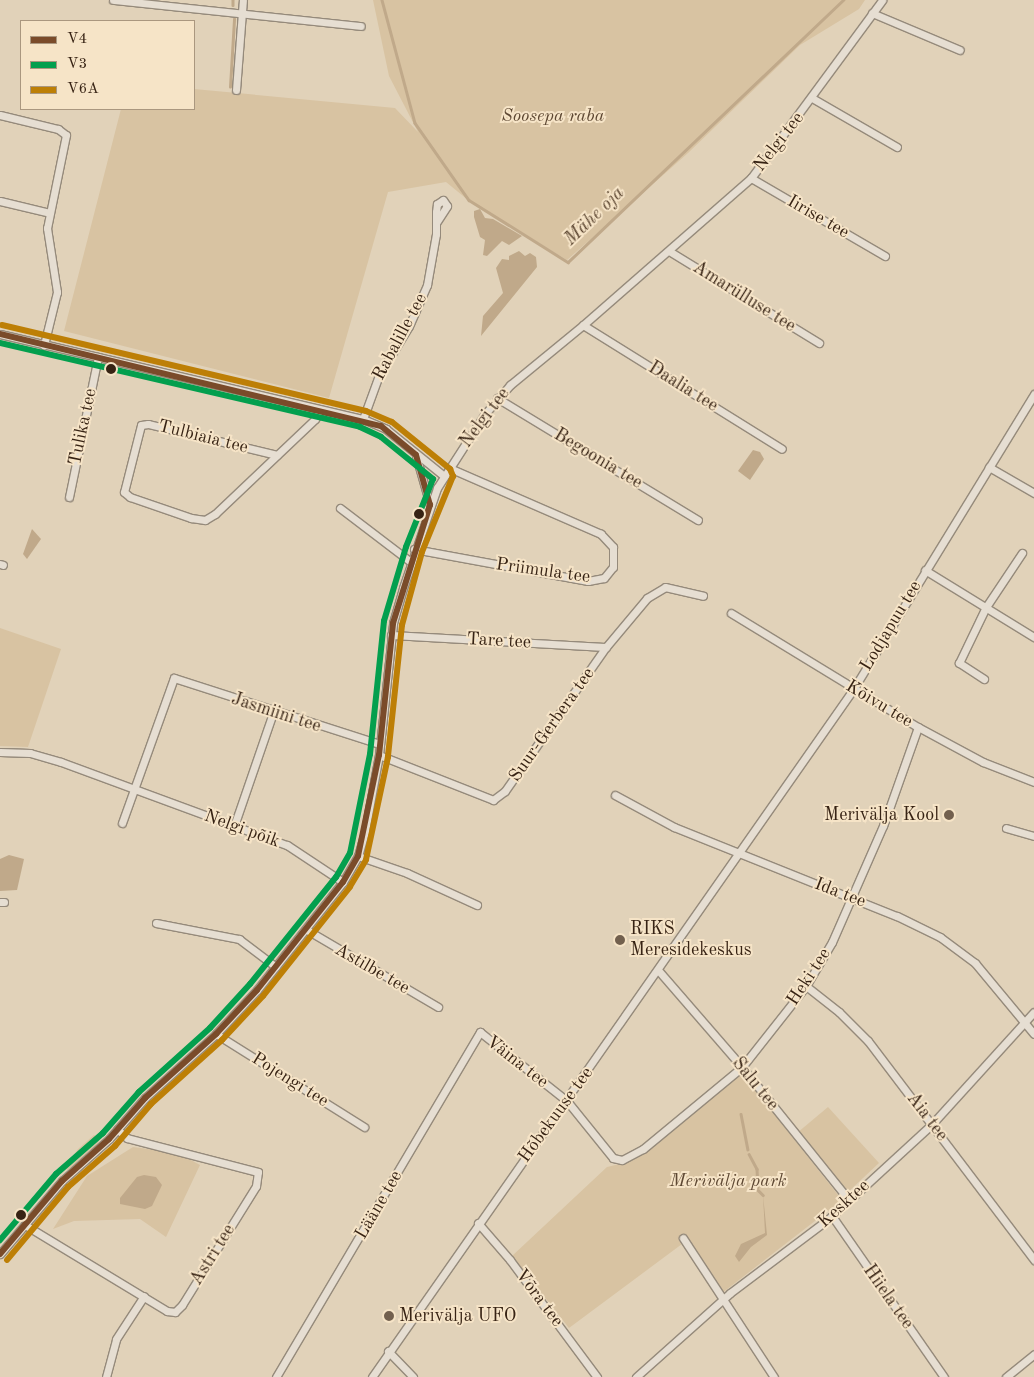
<!DOCTYPE html>
<meta charset="utf-8">
<style>
body{margin:0}
#map{position:relative;width:1034px;height:1377px;overflow:hidden;background:#e1d2b9;font-family:"Old Standard TT",serif}
div>[style]{position:absolute}
[style*='--x']{left:calc(var(--x)*1px);top:calc(var(--y)*1px);width:calc(var(--w)*1px);rotate:calc(var(--a)*1deg)}
.green>*{inset:0;background:#d8c3a2}
.water>*{inset:0;background:#c0a98a}
.stream>*{height:2.5px;margin:-1.25px;padding:0 1.25px;transform-origin:1.25px;border-radius:1.25px;background:#c0a98a}
.roads{filter:drop-shadow(1px 0 #958a7b) drop-shadow(-1px 0 #958a7b) drop-shadow(0 1px #958a7b) drop-shadow(0 -1px #958a7b)}
.street>*{height:7px;margin:-3.5px;padding:0 3.5px;transform-origin:3.5px;border-radius:3.5px;background:#e6ded2}
.bus-1>*{height:6px;margin:-3px;padding:0 3px;transform-origin:3px;border-radius:3px;background:#7a4b2a}
.bus-2>*{height:6px;margin:-3px;padding:0 3px;transform-origin:3px;border-radius:3px;background:#039f4e}
.bus-3>*{height:6px;margin:-3px;padding:0 3px;transform-origin:3px;border-radius:3px;background:#bd7f06}
.dots>*{width:14px;height:14px;translate:-50% -50%;box-sizing:border-box;border:2px solid #f6e4c7;border-radius:50%}
span{translate:-50% -50%;white-space:nowrap;text-align:center;line-height:1.15;-webkit-text-stroke:4px #f6e4c7;paint-order:stroke}
.park-label{font-size:18px;color:#5e4833;font-style:italic}
.street-label{font-size:18px;color:#372314}
.poi-label{font-size:18px;color:#372314}
.right{translate:-100% -50%;text-align:right}
.left{translate:0 -50%;text-align:left}
.water-label{font-size:19px;color:#5c4631;font-style:italic}
.legend{position:absolute;left:20px;top:20px;width:175px;height:90px;box-sizing:border-box;background:#f6e4c7;border:1px solid #aa977f;margin:0;padding:6px 9px;list-style:none;font-size:15px;color:#372314}
.legend li{display:flex;align-items:center;gap:10px;height:25px}
.legend b{width:25px;border:1px solid #aa977f}
</style>
<div id="map">
<div class="green">
<div style="clip-path:polygon(373px 0,865px 0,859px 9px,800px 45px,688px 153px,567px 260px,468px 200px,446px 182px,388px 192px,329px 398px,64px 331px,121px 109px,194px 109px,194px 89px,395px 108px,418px 132px,389px 76px)"></div>
<div style="clip-path:polygon(0 628px,61px 649px,28px 747px,0 746px)"></div>
<div style="clip-path:polygon(740px 1071px,842px 1200px,717px 1297px,682px 1244px,569px 1328px,512px 1256px,607px 1167px,628px 1162px)"></div>
<div style="clip-path:polygon(828px 1107px,879px 1163px,846px 1194px,797px 1133px)"></div>
<div style="clip-path:polygon(94px 1135px,100px 1139px,97px 1145px,68px 1170px,64px 1168px,78px 1149px)"></div>
<div style="clip-path:polygon(133px 1147px,178px 1153px,200px 1165px,166px 1237px,140px 1219px,74px 1221px,53px 1229px,87px 1176px)"></div>
</div>
<div class="water">
<div style="clip-path:polygon(480px 209px,485px 218px,493px 219px,522px 236px,509px 245px,502px 241px,487px 256px,483px 255px,485px 240px,480px 237px,474px 217px,474px 211px)"></div>
<div style="clip-path:polygon(519px 251px,525px 256px,530px 253px,536px 257px,537px 267px,481px 336px,483px 316px,503px 293px,496px 268px,502px 259px,509px 260px,509px 256px)"></div>
<div style="clip-path:polygon(753px 450px,760px 452px,764px 459px,750px 480px,738px 471px)"></div>
<div style="clip-path:polygon(32px 529px,41px 539px,27px 559px,23px 554px)"></div>
<div style="clip-path:polygon(9px 855px,24px 859px,17px 890px,0 891px,0 859px)"></div>
<div style="clip-path:polygon(144px 1175px,156px 1177px,162px 1185px,152px 1206px,145px 1209px,120px 1204px,120px 1198px,137px 1177px)"></div>
<div style="clip-path:polygon(763px 1195px,767px 1235px,751px 1247px,739px 1262px,735px 1256px,741px 1244px,765px 1233px)"></div>
</div>
<div class="stream">
<div style="--x:233;--y:0;--w:5;--a:90"></div>
<div style="--x:382;--y:0;--w:127;--a:75"></div>
<div style="--x:415;--y:123;--w:94;--a:55"></div>
<div style="--x:469;--y:200;--w:117;--a:32.1"></div>
<div style="--x:568;--y:262;--w:380;--a:-43.6"></div>
<div style="--x:230;--y:87;--w:68;--a:-86.6"></div>
<div style="--x:741;--y:1114;--w:36;--a:79"></div>
<div style="--x:749;--y:1154;--w:17;--a:62"></div>
<div style="--x:757;--y:1169;--w:18;--a:87"></div>
<div style="--x:758;--y:1190;--w:7;--a:45"></div>
</div>
<div class="roads">
<div class="street">
<div style="--x:113;--y:0;--w:249;--a:6"></div>
<div style="--x:872;--y:13;--w:95;--a:22.8"></div>
<div style="--x:236;--y:90;--w:90;--a:-85.6"></div>
<div style="--x:812;--y:98;--w:98;--a:30"></div>
<div style="--x:0;--y:115;--w:60;--a:13.6"></div>
<div style="--x:58;--y:129;--w:10;--a:37"></div>
<div style="--x:66;--y:135;--w:95;--a:101.5"></div>
<div style="--x:47;--y:228;--w:65;--a:81.1"></div>
<div style="--x:57;--y:292;--w:55;--a:103.8"></div>
<div style="--x:751;--y:178;--w:155;--a:30.2"></div>
<div style="--x:0;--y:201;--w:51;--a:13.5"></div>
<div style="--x:669;--y:251;--w:176;--a:31.5"></div>
<div style="--x:583;--y:325;--w:234;--a:31.9"></div>
<div style="--x:0;--y:334;--w:373;--a:13.2"></div>
<div style="--x:363;--y:419;--w:25;--a:23"></div>
<div style="--x:386;--y:429;--w:75;--a:39"></div>
<div style="--x:497;--y:398;--w:235;--a:31.3"></div>
<div style="--x:363;--y:419;--w:47;--a:-70"></div>
<div style="--x:379;--y:375;--w:57;--a:-58.5"></div>
<div style="--x:409;--y:326;--w:45;--a:-66.3"></div>
<div style="--x:427;--y:285;--w:52;--a:-80"></div>
<div style="--x:436;--y:234;--w:22;--a:-90"></div>
<div style="--x:436;--y:212;--w:8;--a:-83"></div>
<div style="--x:437;--y:204;--w:7;--a:-34"></div>
<div style="--x:443;--y:200;--w:7;--a:56"></div>
<div style="--x:447;--y:206;--w:20;--a:123"></div>
<div style="--x:277;--y:455;--w:133;--a:-166.5"></div>
<div style="--x:148;--y:424;--w:7;--a:172"></div>
<div style="--x:141;--y:425;--w:69;--a:104.2"></div>
<div style="--x:124;--y:492;--w:8;--a:40"></div>
<div style="--x:130;--y:497;--w:65;--a:19"></div>
<div style="--x:191;--y:518;--w:14;--a:8"></div>
<div style="--x:205;--y:520;--w:12;--a:-31"></div>
<div style="--x:215;--y:514;--w:138;--a:-43.5"></div>
<div style="--x:315;--y:419;--w:11;--a:-56"></div>
<div style="--x:416;--y:456;--w:51;--a:74.1"></div>
<div style="--x:989;--y:467;--w:52;--a:30"></div>
<div style="--x:69;--y:497;--w:143;--a:-78.3"></div>
<div style="--x:340;--y:508;--w:89;--a:37.3"></div>
<div style="--x:414;--y:549;--w:177;--a:10.4"></div>
<div style="--x:588;--y:581;--w:16;--a:-11"></div>
<div style="--x:604;--y:578;--w:14;--a:-51"></div>
<div style="--x:613;--y:567;--w:20;--a:-90"></div>
<div style="--x:613;--y:547;--w:18;--a:-133"></div>
<div style="--x:601;--y:534;--w:166;--a:-156.5"></div>
<div style="--x:0;--y:564;--w:3;--a:18"></div>
<div style="--x:925;--y:570;--w:128;--a:31.6"></div>
<div style="--x:731;--y:613;--w:219;--a:31.4"></div>
<div style="--x:918;--y:727;--w:74;--a:28.3"></div>
<div style="--x:983;--y:762;--w:55;--a:21.4"></div>
<div style="--x:391;--y:635;--w:215;--a:3.2"></div>
<div style="--x:984;--y:679;--w:30;--a:-147"></div>
<div style="--x:959;--y:663;--w:62;--a:-64.3"></div>
<div style="--x:986;--y:607;--w:65;--a:-56.3"></div>
<div style="--x:0;--y:752;--w:30;--a:2"></div>
<div style="--x:30;--y:753;--w:32;--a:16"></div>
<div style="--x:61;--y:762;--w:241;--a:20.2"></div>
<div style="--x:287;--y:845;--w:67;--a:33.5"></div>
<div style="--x:379;--y:755;--w:123;--a:21.5"></div>
<div style="--x:493;--y:800;--w:15;--a:-37"></div>
<div style="--x:505;--y:791;--w:176;--a:-55"></div>
<div style="--x:606;--y:647;--w:64;--a:-50.1"></div>
<div style="--x:647;--y:598;--w:21;--a:-31"></div>
<div style="--x:665;--y:587;--w:39;--a:13"></div>
<div style="--x:615;--y:795;--w:67;--a:28.5"></div>
<div style="--x:674;--y:827;--w:240;--a:21.8"></div>
<div style="--x:897;--y:916;--w:48;--a:26"></div>
<div style="--x:940;--y:937;--w:44;--a:36.6"></div>
<div style="--x:975;--y:963;--w:92;--a:50.3"></div>
<div style="--x:122;--y:823;--w:154;--a:-70.3"></div>
<div style="--x:174;--y:678;--w:216;--a:17.8"></div>
<div style="--x:234;--y:826;--w:123;--a:-71"></div>
<div style="--x:1006;--y:828;--w:29;--a:16"></div>
<div style="--x:358;--y:856;--w:52;--a:19.1"></div>
<div style="--x:407;--y:873;--w:77;--a:24.6"></div>
<div style="--x:0;--y:902;--w:4;--a:0"></div>
<div style="--x:156;--y:923;--w:85;--a:10.9"></div>
<div style="--x:239;--y:939;--w:46;--a:37.1"></div>
<div style="--x:307;--y:930;--w:152;--a:30.4"></div>
<div style="--x:658;--y:970;--w:128;--a:49.1"></div>
<div style="--x:742;--y:1067;--w:171;--a:51.2"></div>
<div style="--x:806;--y:986;--w:42;--a:38.2"></div>
<div style="--x:839;--y:1012;--w:41;--a:45"></div>
<div style="--x:868;--y:1041;--w:275;--a:52.8"></div>
<div style="--x:216;--y:1034;--w:175;--a:32.1"></div>
<div style="--x:832;--y:1216;--w:196;--a:55.2"></div>
<div style="--x:478;--y:1223;--w:49;--a:49.1"></div>
<div style="--x:510;--y:1260;--w:146;--a:53.4"></div>
<div style="--x:25;--y:1225;--w:166;--a:31.2"></div>
<div style="--x:167;--y:1311;--w:8;--a:7"></div>
<div style="--x:175;--y:1312;--w:10;--a:-45"></div>
<div style="--x:182;--y:1305;--w:140;--a:-58.1"></div>
<div style="--x:256;--y:1186;--w:14;--a:-82"></div>
<div style="--x:258;--y:1172;--w:135;--a:-165.5"></div>
<div style="--x:127;--y:1138;--w:13;--a:-138"></div>
<div style="--x:683;--y:1238;--w:166;--a:56.8"></div>
<div style="--x:0;--y:1254;--w:96;--a:-49.7"></div>
<div style="--x:62;--y:1181;--w:63;--a:-41.8"></div>
<div style="--x:109;--y:1139;--w:55;--a:-48.7"></div>
<div style="--x:145;--y:1098;--w:96;--a:-42"></div>
<div style="--x:216;--y:1034;--w:60;--a:-47"></div>
<div style="--x:257;--y:990;--w:138;--a:-51.5"></div>
<div style="--x:343;--y:882;--w:30;--a:-60"></div>
<div style="--x:358;--y:856;--w:26;--a:-74"></div>
<div style="--x:365;--y:831;--w:77;--a:-79.6"></div>
<div style="--x:379;--y:755;--w:133;--a:-83.9"></div>
<div style="--x:393;--y:623;--w:36;--a:-74"></div>
<div style="--x:403;--y:588;--w:106;--a:-71.2"></div>
<div style="--x:437;--y:488;--w:87;--a:-57.2"></div>
<div style="--x:484;--y:415;--w:40;--a:-49"></div>
<div style="--x:510;--y:385;--w:94;--a:-39.4"></div>
<div style="--x:583;--y:325;--w:223;--a:-41.2"></div>
<div style="--x:751;--y:178;--w:221;--a:-53.6"></div>
<div style="--x:388;--y:1351;--w:36;--a:46"></div>
<div style="--x:106;--y:1377;--w:39;--a:-75"></div>
<div style="--x:116;--y:1339;--w:51;--a:-56.9"></div>
<div style="--x:276;--y:1377;--w:401;--a:-59.4"></div>
<div style="--x:480;--y:1032;--w:111;--a:38.4"></div>
<div style="--x:567;--y:1101;--w:73;--a:51.1"></div>
<div style="--x:613;--y:1158;--w:9;--a:13"></div>
<div style="--x:622;--y:1160;--w:24;--a:-28"></div>
<div style="--x:643;--y:1149;--w:129;--a:-39.6"></div>
<div style="--x:742;--y:1067;--w:103;--a:-51.7"></div>
<div style="--x:806;--y:986;--w:51;--a:-59.4"></div>
<div style="--x:832;--y:942;--w:127;--a:-66.3"></div>
<div style="--x:883;--y:826;--w:105;--a:-70.5"></div>
<div style="--x:372;--y:1377;--w:841;--a:-55.02"></div>
<div style="--x:854;--y:688;--w:345;--a:-58.5"></div>
<div style="--x:636;--y:1377;--w:126;--a:-41.8"></div>
<div style="--x:730;--y:1293;--w:128;--a:-37"></div>
<div style="--x:832;--y:1216;--w:136;--a:-42.6"></div>
<div style="--x:932;--y:1124;--w:151;--a:-47.7"></div>
<div style="--x:1006;--y:1377;--w:36;--a:-39"></div>
</div>
</div>
<div class="bus-1">
<div style="--x:0;--y:334;--w:392;--a:13.6"></div>
<div style="--x:381;--y:426;--w:45;--a:39.6"></div>
<div style="--x:416;--y:455;--w:52;--a:74.4"></div>
<div style="--x:0;--y:1254;--w:96;--a:-49.7"></div>
<div style="--x:62;--y:1181;--w:63;--a:-41.8"></div>
<div style="--x:109;--y:1139;--w:55;--a:-48.7"></div>
<div style="--x:145;--y:1098;--w:96;--a:-42"></div>
<div style="--x:216;--y:1034;--w:60;--a:-47"></div>
<div style="--x:257;--y:990;--w:138;--a:-51.5"></div>
<div style="--x:343;--y:882;--w:30;--a:-60"></div>
<div style="--x:358;--y:856;--w:103;--a:-78.3"></div>
<div style="--x:379;--y:755;--w:133;--a:-83.9"></div>
<div style="--x:393;--y:623;--w:124;--a:-72.6"></div>
</div>
<div class="bus-2">
<div style="--x:0;--y:343;--w:370;--a:13.1"></div>
<div style="--x:360;--y:427;--w:23;--a:25"></div>
<div style="--x:381;--y:437;--w:67;--a:38.9"></div>
<div style="--x:433;--y:479;--w:73;--a:111.7"></div>
<div style="--x:406;--y:547;--w:77;--a:106.6"></div>
<div style="--x:384;--y:621;--w:134;--a:96"></div>
<div style="--x:370;--y:754;--w:101;--a:101.4"></div>
<div style="--x:350;--y:853;--w:28;--a:120"></div>
<div style="--x:336;--y:877;--w:137;--a:128.8"></div>
<div style="--x:250;--y:984;--w:59;--a:132.3"></div>
<div style="--x:210;--y:1028;--w:96;--a:138"></div>
<div style="--x:139;--y:1092;--w:55;--a:131.3"></div>
<div style="--x:103;--y:1133;--w:62;--a:138.9"></div>
<div style="--x:56;--y:1174;--w:87;--a:130.3"></div>
</div>
<div class="bus-3">
<div style="--x:2;--y:325;--w:374;--a:13.3"></div>
<div style="--x:366;--y:411;--w:28;--a:23"></div>
<div style="--x:392;--y:422;--w:75;--a:39"></div>
<div style="--x:450;--y:469;--w:8;--a:67"></div>
<div style="--x:453;--y:476;--w:82;--a:112.2"></div>
<div style="--x:422;--y:552;--w:76;--a:105.3"></div>
<div style="--x:402;--y:625;--w:133;--a:96.1"></div>
<div style="--x:388;--y:757;--w:105;--a:102.1"></div>
<div style="--x:366;--y:860;--w:31;--a:121"></div>
<div style="--x:350;--y:887;--w:139;--a:128.6"></div>
<div style="--x:263;--y:996;--w:60;--a:133"></div>
<div style="--x:222;--y:1040;--w:96;--a:138"></div>
<div style="--x:151;--y:1104;--w:55;--a:130.6"></div>
<div style="--x:115;--y:1146;--w:62;--a:138.9"></div>
<div style="--x:68;--y:1187;--w:95;--a:129.9"></div>
</div>
<div class="dots">
<div style="left:111px;top:369px;background:#372314"></div>
<div style="left:419px;top:514px;background:#372314"></div>
<div style="left:949px;top:815px;background:#72604e"></div>
<div style="left:620px;top:940px;background:#72604e"></div>
<div style="left:21px;top:1215px;background:#372314"></div>
<div style="left:389px;top:1316px;background:#72604e"></div>
</div>
<div class="park-label">
<span style="left:553px;top:116px">Soosepa raba</span>
<span style="left:728px;top:1181px">Merivälja park</span>
</div>
<div class="street-label">
<span style="left:779px;top:142px;rotate:-52deg">Nelgi tee</span>
<span style="left:818px;top:217px;rotate:30deg">Iirise tee</span>
<span style="left:744px;top:297px;rotate:32deg">Amarülluse tee</span>
<span style="left:400px;top:337px;rotate:-62deg">Rabalille tee</span>
<span style="left:683px;top:387px;rotate:32deg">Daalia tee</span>
<span style="left:485px;top:418px;rotate:-53deg">Nelgi tee</span>
<span style="left:83px;top:427px;rotate:-78deg">Tulika tee</span>
<span style="left:203px;top:437px;rotate:14deg">Tulbiaia tee</span>
<span style="left:598px;top:459px;rotate:31deg">Begoonia tee</span>
<span style="left:543px;top:571px;rotate:8deg">Priimula tee</span>
<span style="left:891px;top:626px;rotate:-59deg">Lodjapuu tee</span>
<span style="left:499px;top:641px;rotate:3deg">Tare tee</span>
<span style="left:879px;top:704px;rotate:31deg">Kõivu tee</span>
<span style="left:276px;top:713px;rotate:18deg">Jasmiini tee</span>
<span style="left:552px;top:725px;rotate:-55deg">Suur-Gerbera tee</span>
<span style="left:242px;top:829px;rotate:20deg">Nelgi põik</span>
<span style="left:840px;top:893px;rotate:21deg">Ida tee</span>
<span style="left:372px;top:969px;rotate:30deg">Astilbe tee</span>
<span style="left:809px;top:977px;rotate:-57deg">Heki tee</span>
<span style="left:517px;top:1062px;rotate:38deg">Väina tee</span>
<span style="left:290px;top:1080px;rotate:32deg">Pojengi tee</span>
<span style="left:755px;top:1084px;rotate:51deg">Salu tee</span>
<span style="left:556px;top:1115px;rotate:-54deg">Hõbekuuse tee</span>
<span style="left:927px;top:1117px;rotate:53deg">Aia tee</span>
<span style="left:844px;top:1204px;rotate:-42deg">Kesktee</span>
<span style="left:379px;top:1205px;rotate:-60deg">Lääne tee</span>
<span style="left:213px;top:1255px;rotate:-58deg">Astri tee</span>
<span style="left:888px;top:1297px;rotate:55deg">Hiiela tee</span>
<span style="left:539px;top:1298px;rotate:53deg">Võra tee</span>
</div>
<div class="poi-label">
<span class="right" style="left:939px;top:815px">Merivälja Kool</span>
<span class="left" style="left:630px;top:940px">RIKS<br>Meresidekeskus</span>
<span class="left" style="left:399px;top:1316px">Merivälja UFO</span>
</div>
<div class="water-label">
<span style="left:595px;top:217px;rotate:-44deg">Mähe oja</span>
</div>
<ul class="legend">
<li><b style="height:6px;background:#7a4b2a"></b>V4</li>
<li><b style="height:6px;background:#039f4e"></b>V3</li>
<li><b style="height:6px;background:#bd7f06"></b>V6A</li>
</ul>
</div>
